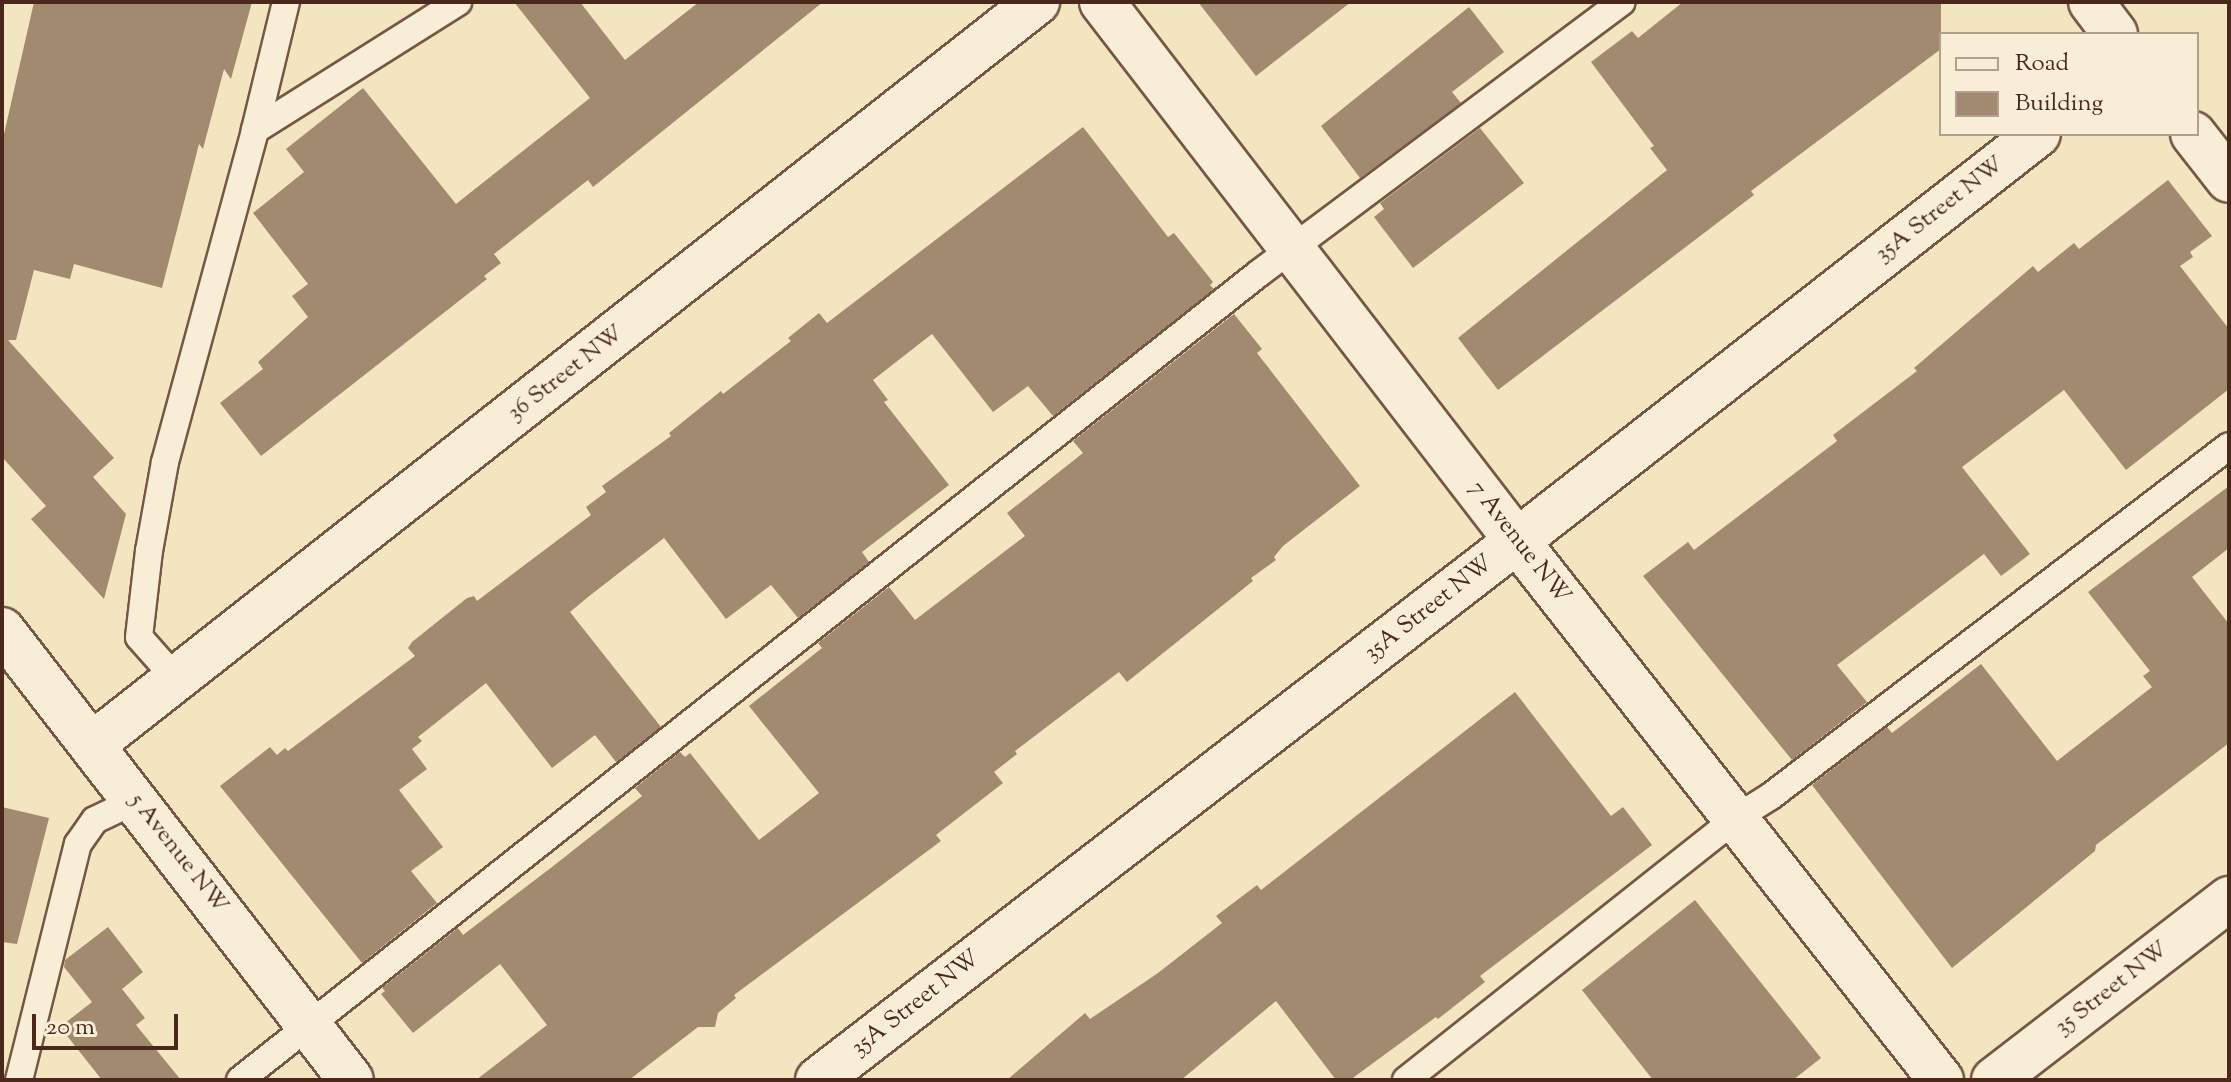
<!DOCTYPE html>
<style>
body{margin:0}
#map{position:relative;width:2231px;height:1082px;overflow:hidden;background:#f4e5c1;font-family:"Sorts Mill Goudy",serif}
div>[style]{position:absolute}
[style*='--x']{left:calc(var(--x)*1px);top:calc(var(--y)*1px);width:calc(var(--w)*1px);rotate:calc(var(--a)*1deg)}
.building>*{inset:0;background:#a28a71}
.roads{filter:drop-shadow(2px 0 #745744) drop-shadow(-2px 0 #745744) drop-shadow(0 2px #745744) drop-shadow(0 -2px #745744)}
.lane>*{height:26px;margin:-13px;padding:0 13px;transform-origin:13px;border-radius:13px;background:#f8eed7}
.street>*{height:44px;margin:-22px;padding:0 22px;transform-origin:22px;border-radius:22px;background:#f8eed7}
span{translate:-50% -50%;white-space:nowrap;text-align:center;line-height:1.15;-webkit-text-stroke:6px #f8eed7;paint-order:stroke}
.street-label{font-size:24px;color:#4a281b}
.frame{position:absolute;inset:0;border:4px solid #4a281b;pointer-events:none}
.legend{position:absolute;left:1939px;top:32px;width:260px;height:104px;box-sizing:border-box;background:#f8eed7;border:2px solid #b29f8c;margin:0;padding:10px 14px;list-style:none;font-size:24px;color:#4a281b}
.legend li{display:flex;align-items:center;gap:16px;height:40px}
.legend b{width:40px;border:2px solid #b29f8c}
.scale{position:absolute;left:32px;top:1014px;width:146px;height:36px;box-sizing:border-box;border:4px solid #4a281b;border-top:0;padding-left:10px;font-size:24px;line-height:28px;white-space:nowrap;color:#4a281b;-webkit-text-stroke:6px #f8eed7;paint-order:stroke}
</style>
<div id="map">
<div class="building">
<div style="clip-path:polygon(34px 2px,252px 2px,231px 79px,224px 69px,203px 149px,199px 144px,162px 288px,74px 264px,70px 279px,34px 270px,16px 340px,8px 340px,114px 458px,93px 477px,126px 514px,104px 599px,31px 519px,46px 506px,2px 457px,2px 143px)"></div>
<div style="clip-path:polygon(514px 2px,580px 2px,625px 60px,699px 2px,823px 2px,593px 187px,588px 180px,494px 254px,501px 263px,484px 276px,487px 279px,261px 456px,220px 403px,263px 369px,258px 362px,308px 317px,292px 296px,308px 284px,253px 213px,304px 172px,286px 149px,363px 88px,456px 204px,590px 98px)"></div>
<div style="clip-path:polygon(1198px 2px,1351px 2px,1256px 76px)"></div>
<div style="clip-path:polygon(1683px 2px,1941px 2px,1941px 49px,1751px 191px,1754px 195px,1498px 390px,1458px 338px,1667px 170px,1650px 148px,1654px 146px,1591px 62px,1632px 31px,1638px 38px)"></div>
<div style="clip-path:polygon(1469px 7px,1504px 52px,1452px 92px,1461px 103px,1360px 178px,1321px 126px)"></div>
<div style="clip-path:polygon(1083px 127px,1168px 237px,1174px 233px,1213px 282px,1210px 285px,1214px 289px,1053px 416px,1028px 386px,993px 412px,932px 334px,873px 380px,888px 400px,884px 402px,949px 485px,862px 552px,869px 562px,798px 618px,771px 585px,726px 619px,664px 538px,588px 597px,570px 612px,661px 727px,616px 762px,595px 735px,552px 768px,486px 683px,418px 737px,422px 741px,412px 749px,427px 769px,399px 790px,443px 847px,411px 871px,437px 903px,362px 963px,220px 786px,270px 747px,277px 755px,285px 748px,288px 751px,415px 656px,408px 648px,412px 642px,467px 598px,474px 596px,477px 601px,591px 515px,586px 507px,606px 492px,602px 486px,671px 436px,669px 433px,721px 391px,723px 394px,791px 341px,788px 338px,819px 313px,827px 323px)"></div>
<div style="clip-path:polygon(1480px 128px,1524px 183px,1413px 268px,1374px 217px,1384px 209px,1380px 203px)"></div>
<div style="clip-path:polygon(2168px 180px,2212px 236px,2190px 252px,2193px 257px,2180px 266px,2229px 329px,2229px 389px,2126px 470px,2064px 390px,1962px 467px,2030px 554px,2001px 576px,1984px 554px,1837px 665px,1867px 702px,1792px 760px,1643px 576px,1688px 542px,1694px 550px,1837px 441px,1833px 435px,1917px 371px,1914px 368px,2033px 266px,2038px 272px,2074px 243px,2079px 249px)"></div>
<div style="clip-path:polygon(1234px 314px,1262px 349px,1257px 353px,1360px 486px,1283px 546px,1274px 557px,1276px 560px,1251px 578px,1253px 581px,1127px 682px,1119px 672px,1015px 751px,1017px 754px,994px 772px,1003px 783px,936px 835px,941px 841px,734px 995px,736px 998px,718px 1013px,715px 1027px,698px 1027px,629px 1080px,476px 1080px,547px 1025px,500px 964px,413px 1033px,381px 994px,385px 991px,382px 988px,458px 928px,463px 935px,552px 867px,642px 796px,635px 788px,680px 752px,685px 757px,690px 753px,759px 840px,819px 793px,749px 706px,822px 648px,818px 643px,889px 587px,915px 620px,1025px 536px,1007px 513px,1083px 453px,1073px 441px)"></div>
<div style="clip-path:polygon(2229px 486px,2229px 548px,2192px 577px,2229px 624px,2229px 743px,2096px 845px,2095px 851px,1952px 968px,1812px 785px,1887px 727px,1892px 733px,1981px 664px,2057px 761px,2152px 687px,2143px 676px,2150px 671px,2088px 592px)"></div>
<div style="clip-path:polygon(1515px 692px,1611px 816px,1623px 807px,1652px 845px,1480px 976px,1485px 982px,1438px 1019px,1436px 1017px,1350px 1080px,1336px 1080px,1276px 1001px,1181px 1080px,1007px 1080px,1085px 1013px,1090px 1019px,1158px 973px,1222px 923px,1216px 916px,1257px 885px,1261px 890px)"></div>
<div style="clip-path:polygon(2px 807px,49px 818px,17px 944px,2px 942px)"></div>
<div style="clip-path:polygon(1695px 900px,1821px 1058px,1793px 1080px,1653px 1080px,1582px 990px)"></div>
<div style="clip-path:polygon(108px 927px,143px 972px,122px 989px,145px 1018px,136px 1025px,181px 1080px,102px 1080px,60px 1027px,92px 1002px,64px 967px,65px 960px)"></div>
</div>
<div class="roads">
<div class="lane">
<div style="--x:255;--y:130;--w:240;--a:-32.2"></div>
<div style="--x:177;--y:680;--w:57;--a:-131.5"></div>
<div style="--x:139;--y:637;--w:87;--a:-83.4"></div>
<div style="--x:149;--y:551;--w:90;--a:-79.8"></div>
<div style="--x:165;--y:462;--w:344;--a:-74.8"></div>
<div style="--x:255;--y:130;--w:132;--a:-76.4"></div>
<div style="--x:19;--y:1080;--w:243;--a:-76"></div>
<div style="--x:78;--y:844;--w:29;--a:-55"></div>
<div style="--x:95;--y:820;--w:47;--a:-25.5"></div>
<div style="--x:240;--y:1080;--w:1298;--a:-38.37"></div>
<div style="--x:1258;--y:274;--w:454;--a:-36.8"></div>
<div style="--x:1406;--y:1080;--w:421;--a:-38.4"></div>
<div style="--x:1736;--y:818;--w:41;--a:-32.2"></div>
<div style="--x:1771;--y:796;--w:576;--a:-37.39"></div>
</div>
<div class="street">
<div style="--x:1102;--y:2;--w:680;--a:52.41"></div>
<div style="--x:1517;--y:541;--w:686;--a:51.81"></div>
<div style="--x:2091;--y:2;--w:40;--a:53"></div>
<div style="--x:2193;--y:134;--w:58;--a:52"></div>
<div style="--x:2;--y:630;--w:569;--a:52.2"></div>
<div style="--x:93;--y:744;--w:1201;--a:-38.17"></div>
<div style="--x:818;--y:1080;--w:883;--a:-37.64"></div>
<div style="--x:1517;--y:541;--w:661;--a:-38"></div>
<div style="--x:1994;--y:1080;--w:297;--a:-37.6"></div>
</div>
</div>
<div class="street-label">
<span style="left:1940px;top:210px;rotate:-38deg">35A Street NW</span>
<span style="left:566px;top:374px;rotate:-38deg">36 Street NW</span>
<span style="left:1519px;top:543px;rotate:52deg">7 Avenue NW</span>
<span style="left:1429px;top:609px;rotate:-38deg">35A Street NW</span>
<span style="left:178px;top:854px;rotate:52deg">5 Avenue NW</span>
<span style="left:2112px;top:989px;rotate:-38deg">35 Street NW</span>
<span style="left:916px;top:1004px;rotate:-38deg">35A Street NW</span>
</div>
<div class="frame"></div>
<ul class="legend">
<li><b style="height:10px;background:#f8eed7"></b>Road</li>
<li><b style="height:22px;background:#a28a71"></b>Building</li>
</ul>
<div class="scale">20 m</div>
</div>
